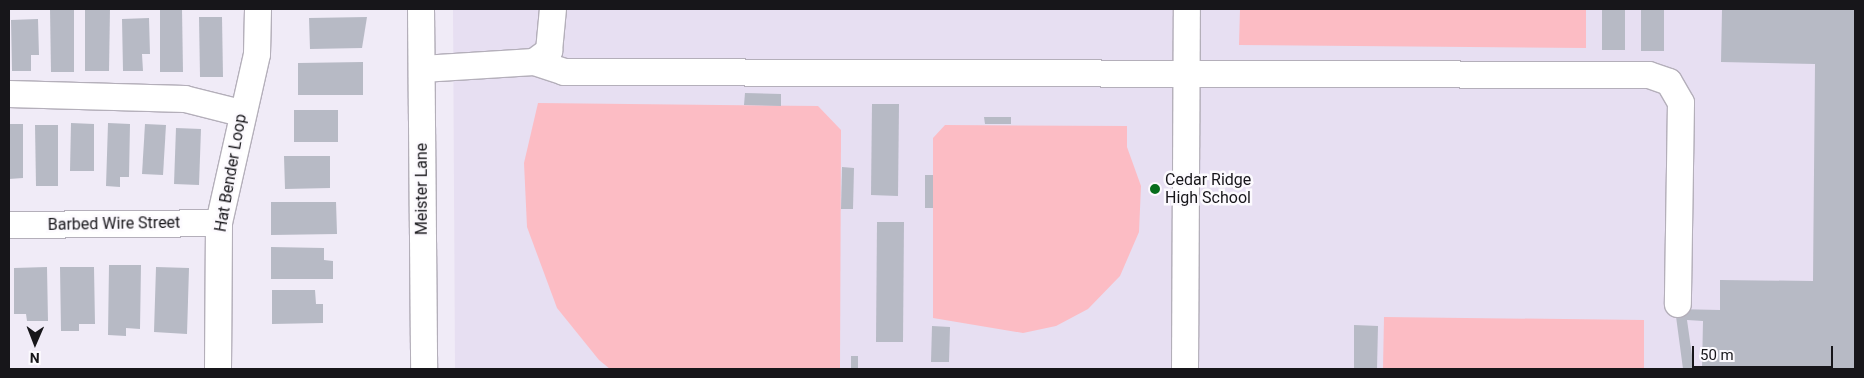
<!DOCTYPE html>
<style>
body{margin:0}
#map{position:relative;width:1864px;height:378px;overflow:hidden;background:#f0ebf7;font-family:Roboto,sans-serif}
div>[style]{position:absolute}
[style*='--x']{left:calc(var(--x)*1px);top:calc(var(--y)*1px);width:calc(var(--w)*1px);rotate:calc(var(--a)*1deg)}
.built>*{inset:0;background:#e7dff2}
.green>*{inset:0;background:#fcbcc4}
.building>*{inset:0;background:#b7bac5}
.roads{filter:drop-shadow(1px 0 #b4afba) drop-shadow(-1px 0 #b4afba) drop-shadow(0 1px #b4afba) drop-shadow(0 -1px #b4afba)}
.minor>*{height:26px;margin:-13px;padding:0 13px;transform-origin:13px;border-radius:13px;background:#fff}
.dots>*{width:14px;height:14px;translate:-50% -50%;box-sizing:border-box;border:2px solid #fcfafe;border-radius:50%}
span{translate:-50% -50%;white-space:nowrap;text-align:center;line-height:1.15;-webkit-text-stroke:5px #fcfafe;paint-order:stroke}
.street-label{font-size:16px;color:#17161a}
.poi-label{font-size:16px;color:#17161a}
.left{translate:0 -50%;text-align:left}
.frame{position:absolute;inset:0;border:10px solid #17161a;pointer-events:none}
.north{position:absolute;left:10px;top:318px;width:50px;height:50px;-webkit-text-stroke:4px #fcfafe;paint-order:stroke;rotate:181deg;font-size:14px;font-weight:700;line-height:20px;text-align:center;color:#17161a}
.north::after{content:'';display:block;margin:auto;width:18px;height:22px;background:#17161a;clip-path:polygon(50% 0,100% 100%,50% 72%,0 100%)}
.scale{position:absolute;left:1692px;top:346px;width:141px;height:22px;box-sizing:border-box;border:2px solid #17161a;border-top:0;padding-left:6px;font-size:15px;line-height:18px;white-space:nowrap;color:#17161a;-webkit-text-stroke:4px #fcfafe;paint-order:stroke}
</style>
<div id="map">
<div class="built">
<div style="clip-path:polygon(453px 9px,1855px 9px,1855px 369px,455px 369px)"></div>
</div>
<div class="green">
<div style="clip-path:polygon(1240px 9px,1586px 9px,1586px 48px,1239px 45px)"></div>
<div style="clip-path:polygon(538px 103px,818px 106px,841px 130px,840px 369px,610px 369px,599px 360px,557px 308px,527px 227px,524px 163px)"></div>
<div style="clip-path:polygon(945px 125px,1127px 126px,1127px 147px,1141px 186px,1139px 232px,1120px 276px,1088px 309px,1056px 326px,1023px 333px,933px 318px,933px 138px)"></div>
<div style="clip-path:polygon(1384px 317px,1644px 320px,1644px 369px,1383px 369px)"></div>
</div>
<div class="building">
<div style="clip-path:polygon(50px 9px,74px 9px,74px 72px,51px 72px)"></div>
<div style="clip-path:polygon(85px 9px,110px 9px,109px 71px,85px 71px)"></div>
<div style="clip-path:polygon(160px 9px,182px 9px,183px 72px,160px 72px)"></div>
<div style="clip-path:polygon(1602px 9px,1625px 9px,1625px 50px,1602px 50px)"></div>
<div style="clip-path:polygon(1641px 9px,1664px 9px,1664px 51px,1641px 51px)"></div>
<div style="clip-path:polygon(1722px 9px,1855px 9px,1855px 369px,1702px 369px,1703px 321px,1687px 320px,1694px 369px,1683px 369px,1675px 309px,1720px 310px,1720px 280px,1813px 281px,1815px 64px,1721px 62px)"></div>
<div style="clip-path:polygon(199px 17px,222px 17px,223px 77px,200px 77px)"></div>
<div style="clip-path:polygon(367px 17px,362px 48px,310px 49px,309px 18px)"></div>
<div style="clip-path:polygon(149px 18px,150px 54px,142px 54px,143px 71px,123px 71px,122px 19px)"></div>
<div style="clip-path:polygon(38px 19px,39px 55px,31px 55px,31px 71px,12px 71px,11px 20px)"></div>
<div style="clip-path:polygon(363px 62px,363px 95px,298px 95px,298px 63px)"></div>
<div style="clip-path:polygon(745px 93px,781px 94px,781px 106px,744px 105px)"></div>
<div style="clip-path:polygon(872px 104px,899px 104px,898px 196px,871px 195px)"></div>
<div style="clip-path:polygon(294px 110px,338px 110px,338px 142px,294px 142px)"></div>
<div style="clip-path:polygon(984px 117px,1011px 117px,1011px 124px,985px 124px)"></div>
<div style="clip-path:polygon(71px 123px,94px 124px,94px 171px,70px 171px)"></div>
<div style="clip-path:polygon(108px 123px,130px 124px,129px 177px,120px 177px,120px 187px,106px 186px)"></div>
<div style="clip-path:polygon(9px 124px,23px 124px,23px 178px,9px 179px)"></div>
<div style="clip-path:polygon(145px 124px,166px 125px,163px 175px,142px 174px)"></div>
<div style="clip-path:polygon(35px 125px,58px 125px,58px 186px,36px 186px)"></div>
<div style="clip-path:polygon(176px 128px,201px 129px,199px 185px,174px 184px)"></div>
<div style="clip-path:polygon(284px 156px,330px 156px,330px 188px,285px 189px)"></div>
<div style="clip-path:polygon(842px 167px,854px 168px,853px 209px,841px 209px)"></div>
<div style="clip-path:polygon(925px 175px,933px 175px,933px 208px,925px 208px)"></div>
<div style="clip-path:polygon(271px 202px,336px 202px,337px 234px,271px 235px)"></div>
<div style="clip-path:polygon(877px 222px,904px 222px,903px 342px,876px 342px)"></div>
<div style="clip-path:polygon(271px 247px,324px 248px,324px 260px,333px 261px,333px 279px,271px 279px)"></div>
<div style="clip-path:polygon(109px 265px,141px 265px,140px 329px,126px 328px,126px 336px,108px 335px)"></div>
<div style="clip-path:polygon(47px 267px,48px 321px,27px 321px,26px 314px,14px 314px,14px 268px)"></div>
<div style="clip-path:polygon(60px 267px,94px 267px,95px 324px,79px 324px,79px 331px,61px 331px)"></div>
<div style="clip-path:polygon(156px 267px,189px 268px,187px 334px,154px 332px)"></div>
<div style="clip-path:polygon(272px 290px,315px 290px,316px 304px,323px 304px,323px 323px,272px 324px)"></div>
<div style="clip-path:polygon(1354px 325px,1378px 326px,1377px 369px,1354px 369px)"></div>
<div style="clip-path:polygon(932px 326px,950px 327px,949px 362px,931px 362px)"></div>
<div style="clip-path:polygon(851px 356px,858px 356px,858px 369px,851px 369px)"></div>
</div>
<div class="roads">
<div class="minor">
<div style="--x:421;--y:9;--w:360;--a:89.5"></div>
<div style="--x:534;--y:62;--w:32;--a:18"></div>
<div style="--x:564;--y:72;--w:1085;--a:0.16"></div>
<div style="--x:1649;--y:75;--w:21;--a:19"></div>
<div style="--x:1669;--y:82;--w:24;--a:60"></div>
<div style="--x:1681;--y:103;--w:201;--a:90.9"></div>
<div style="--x:422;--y:69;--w:112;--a:-3.6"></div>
<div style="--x:534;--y:62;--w:19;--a:-36"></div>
<div style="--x:549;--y:51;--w:42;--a:-84.6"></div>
<div style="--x:9;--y:94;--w:176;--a:1.6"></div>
<div style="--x:185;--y:99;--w:58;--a:14"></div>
<div style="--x:9;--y:225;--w:210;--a:-0.5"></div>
<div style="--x:218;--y:369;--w:146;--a:-89.6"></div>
<div style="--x:219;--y:223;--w:173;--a:-77.3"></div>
<div style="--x:257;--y:54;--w:45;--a:-88.7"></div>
<div style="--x:1185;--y:369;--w:360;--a:-89.7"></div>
</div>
</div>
<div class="dots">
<div style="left:1155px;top:189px;background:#076d1c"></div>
</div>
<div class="street-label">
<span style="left:231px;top:173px;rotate:-80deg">Hat Bender Loop</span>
<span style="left:422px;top:189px;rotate:-90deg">Meister Lane</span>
<span style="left:114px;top:224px;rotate:-1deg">Barbed Wire Street</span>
</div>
<div class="poi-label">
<span class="left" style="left:1165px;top:189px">Cedar Ridge<br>High School</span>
</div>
<div class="frame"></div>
<div class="north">N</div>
<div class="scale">50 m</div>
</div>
